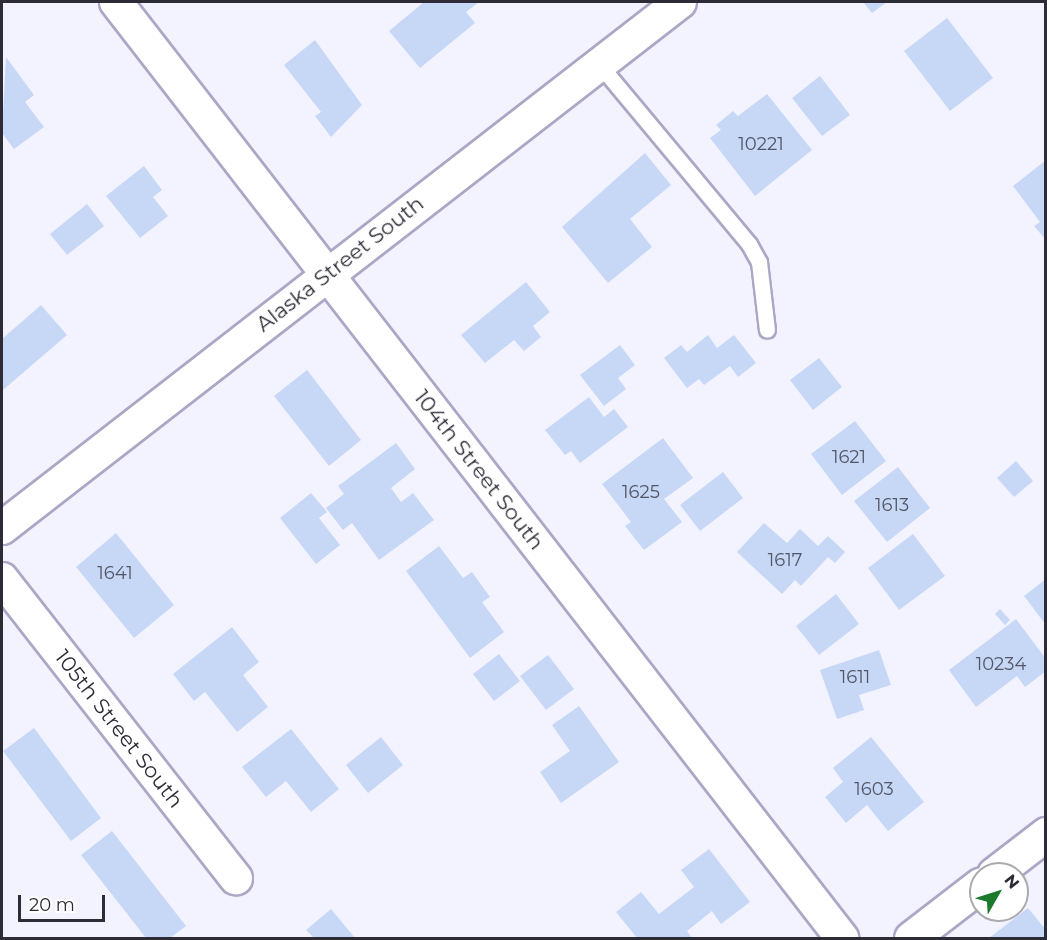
<!DOCTYPE html>
<style>
body{margin:0}
#map{position:relative;width:1047px;height:940px;overflow:hidden;background:#f3f2ff;font-family:Montserrat,sans-serif}
div>[style]{position:absolute}
[style*='--x']{left:calc(var(--x)*1px);top:calc(var(--y)*1px);width:calc(var(--w)*1px);rotate:calc(var(--a)*1deg)}
.building>*{inset:0;background:#c7d8f7}
.roads{filter:drop-shadow(2px 0 #aba7c5) drop-shadow(-2px 0 #aba7c5) drop-shadow(0 2px #aba7c5) drop-shadow(0 -2px #aba7c5)}
.service>*{height:15px;margin:-7.5px;padding:0 7.5px;transform-origin:7.5px;border-radius:7.5px;background:#fff}
.minor>*{height:32px;margin:-16px;padding:0 16px;transform-origin:16px;border-radius:16px;background:#fff}
.tertiary>*{height:33px;margin:-16.5px;padding:0 16.5px;transform-origin:16.5px;border-radius:16.5px;background:#fff}
span{translate:-50% -50%;white-space:nowrap;text-align:center;line-height:1.15;-webkit-text-stroke:5px #fff;paint-order:stroke}
.number-label{font-size:18px;color:#535666}
.number-label span{-webkit-text-stroke-width:0}
.street-label{font-size:21px;color:#2c2b36}
.frame{position:absolute;inset:0;border:3px solid #2c2b36;pointer-events:none}
.north{position:absolute;left:969px;top:862px;width:60px;height:60px;box-sizing:border-box;background:#fff;border:2px solid #abaaaf;border-radius:50%;rotate:51deg;font-size:16px;font-weight:700;line-height:24px;text-align:center;color:#2c2b36}
.north::after{content:'';display:block;margin:auto;width:21px;height:27px;background:#1b7a2b;clip-path:polygon(50% 0,100% 100%,50% 72%,0 100%)}
.scale{position:absolute;left:18px;top:895px;width:87px;height:27px;box-sizing:border-box;border:3px solid #2c2b36;border-top:0;padding-left:8px;font-size:18px;line-height:21px;white-space:nowrap;color:#2c2b36;-webkit-text-stroke:4px #fff;paint-order:stroke}
</style>
<div id="map">
<div class="building">
<div style="clip-path:polygon(424px 2px,479px 2px,466px 12px,475px 23px,420px 68px,389px 31px)"></div>
<div style="clip-path:polygon(863px 2px,887px 2px,872px 13px)"></div>
<div style="clip-path:polygon(947px 18px,993px 78px,950px 111px,904px 51px)"></div>
<div style="clip-path:polygon(315px 40px,362px 105px,331px 137px,315px 116px,321px 112px,284px 65px)"></div>
<div style="clip-path:polygon(6px 57px,34px 95px,25px 102px,44px 127px,14px 149px,2px 133px)"></div>
<div style="clip-path:polygon(820px 76px,850px 115px,822px 136px,792px 98px)"></div>
<div style="clip-path:polygon(767px 94px,812px 150px,755px 196px,710px 138px,721px 130px,716px 125px,733px 111px,738px 116px)"></div>
<div style="clip-path:polygon(645px 153px,671px 185px,630px 219px,652px 247px,608px 283px,562px 227px)"></div>
<div style="clip-path:polygon(1046px 160px,1046px 240px,1034px 226px,1040px 222px,1013px 186px)"></div>
<div style="clip-path:polygon(144px 166px,162px 190px,153px 197px,168px 216px,140px 238px,106px 196px)"></div>
<div style="clip-path:polygon(87px 204px,104px 226px,67px 255px,50px 234px)"></div>
<div style="clip-path:polygon(526px 282px,550px 312px,533px 326px,541px 337px,524px 351px,514px 340px,485px 363px,461px 335px)"></div>
<div style="clip-path:polygon(41px 305px,67px 335px,3px 390px,2px 339px)"></div>
<div style="clip-path:polygon(708px 335px,717px 348px,734px 335px,756px 363px,738px 377px,730px 366px,704px 385px,699px 379px,687px 388px,664px 358px,681px 345px,687px 352px)"></div>
<div style="clip-path:polygon(620px 345px,635px 365px,618px 378px,626px 389px,604px 406px,580px 375px)"></div>
<div style="clip-path:polygon(819px 358px,842px 387px,813px 410px,790px 380px)"></div>
<div style="clip-path:polygon(307px 370px,361px 440px,329px 466px,274px 396px)"></div>
<div style="clip-path:polygon(589px 397px,604px 417px,614px 409px,628px 427px,580px 463px,571px 451px,565px 455px,545px 430px)"></div>
<div style="clip-path:polygon(855px 421px,886px 461px,842px 495px,811px 454px)"></div>
<div style="clip-path:polygon(663px 438px,693px 478px,664px 499px,682px 522px,644px 550px,625px 526px,631px 522px,602px 484px)"></div>
<div style="clip-path:polygon(396px 443px,415px 469px,391px 488px,401px 502px,413px 493px,434px 520px,379px 560px,352px 523px,343px 530px,326px 508px,344px 494px,338px 486px)"></div>
<div style="clip-path:polygon(1016px 461px,1033px 481px,1014px 497px,997px 478px)"></div>
<div style="clip-path:polygon(898px 467px,930px 508px,887px 542px,854px 501px)"></div>
<div style="clip-path:polygon(723px 472px,743px 498px,700px 531px,680px 505px)"></div>
<div style="clip-path:polygon(311px 493px,327px 512px,319px 518px,340px 545px,316px 564px,280px 518px)"></div>
<div style="clip-path:polygon(764px 523px,787px 543px,800px 529px,818px 546px,828px 536px,845px 552px,835px 563px,828px 557px,801px 586px,795px 580px,782px 594px,737px 552px)"></div>
<div style="clip-path:polygon(116px 533px,174px 605px,134px 638px,76px 567px)"></div>
<div style="clip-path:polygon(913px 534px,945px 576px,899px 610px,868px 568px)"></div>
<div style="clip-path:polygon(439px 546px,463px 578px,472px 572px,490px 597px,482px 602px,504px 632px,470px 658px,406px 571px)"></div>
<div style="clip-path:polygon(1046px 579px,1046px 625px,1024px 596px)"></div>
<div style="clip-path:polygon(836px 594px,859px 624px,819px 655px,796px 626px)"></div>
<div style="clip-path:polygon(1000px 609px,1010px 620px,1005px 625px,995px 614px)"></div>
<div style="clip-path:polygon(1016px 619px,1046px 659px,1046px 671px,1025px 687px,1017px 676px,976px 707px,949px 670px)"></div>
<div style="clip-path:polygon(232px 627px,259px 662px,243px 675px,268px 707px,237px 732px,205px 692px,194px 701px,173px 674px)"></div>
<div style="clip-path:polygon(879px 650px,891px 685px,859px 695px,864px 710px,837px 719px,820px 670px)"></div>
<div style="clip-path:polygon(499px 654px,520px 681px,494px 701px,473px 674px)"></div>
<div style="clip-path:polygon(548px 655px,574px 689px,546px 710px,520px 676px)"></div>
<div style="clip-path:polygon(579px 706px,619px 762px,561px 803px,540px 772px,570px 751px,552px 725px)"></div>
<div style="clip-path:polygon(34px 728px,101px 818px,71px 841px,3px 751px)"></div>
<div style="clip-path:polygon(291px 729px,339px 789px,311px 812px,286px 781px,266px 797px,242px 767px)"></div>
<div style="clip-path:polygon(381px 737px,403px 765px,368px 793px,346px 765px)"></div>
<div style="clip-path:polygon(871px 737px,924px 802px,888px 831px,867px 805px,846px 823px,825px 797px,843px 782px,833px 768px)"></div>
<div style="clip-path:polygon(112px 831px,186px 926px,170px 938px,146px 938px,81px 855px)"></div>
<div style="clip-path:polygon(709px 849px,750px 902px,721px 924px,712px 911px,687px 931px,692px 938px,637px 938px,616px 912px,641px 892px,659px 914px,694px 887px,681px 870px)"></div>
<div style="clip-path:polygon(1028px 908px,1046px 930px,1046px 938px,989px 938px)"></div>
<div style="clip-path:polygon(331px 909px,355px 938px,314px 938px,306px 930px)"></div>
</div>
<div class="roads">
<div class="service">
<div style="--x:599;--y:64;--w:234;--a:50.2"></div>
<div style="--x:749;--y:244;--w:21;--a:61"></div>
<div style="--x:759;--y:262;--w:68;--a:83.3"></div>
</div>
<div class="minor">
<div style="--x:116;--y:2;--w:1185;--a:52.2"></div>
<div style="--x:2;--y:528;--w:858;--a:-37.8"></div>
<div style="--x:2;--y:579;--w:380;--a:52"></div>
</div>
<div class="tertiary">
<div style="--x:994;--y:874;--w:66;--a:-37.6"></div>
<div style="--x:911;--y:938;--w:88;--a:-37.6"></div>
</div>
</div>
<div class="number-label">
<span style="left:761px;top:144px">10221</span>
<span style="left:849px;top:457px">1621</span>
<span style="left:641px;top:492px">1625</span>
<span style="left:892px;top:505px">1613</span>
<span style="left:785px;top:560px">1617</span>
<span style="left:115px;top:573px">1641</span>
<span style="left:1001px;top:664px">10234</span>
<span style="left:855px;top:677px">1611</span>
<span style="left:874px;top:789px">1603</span>
</div>
<div class="street-label">
<span style="left:340px;top:264px;rotate:-38deg">Alaska Street South</span>
<span style="left:479px;top:470px;rotate:52deg">104th Street South</span>
<span style="left:119px;top:729px;rotate:52deg">105th Street South</span>
</div>
<div class="frame"></div>
<div class="north">N</div>
<div class="scale">20 m</div>
</div>
